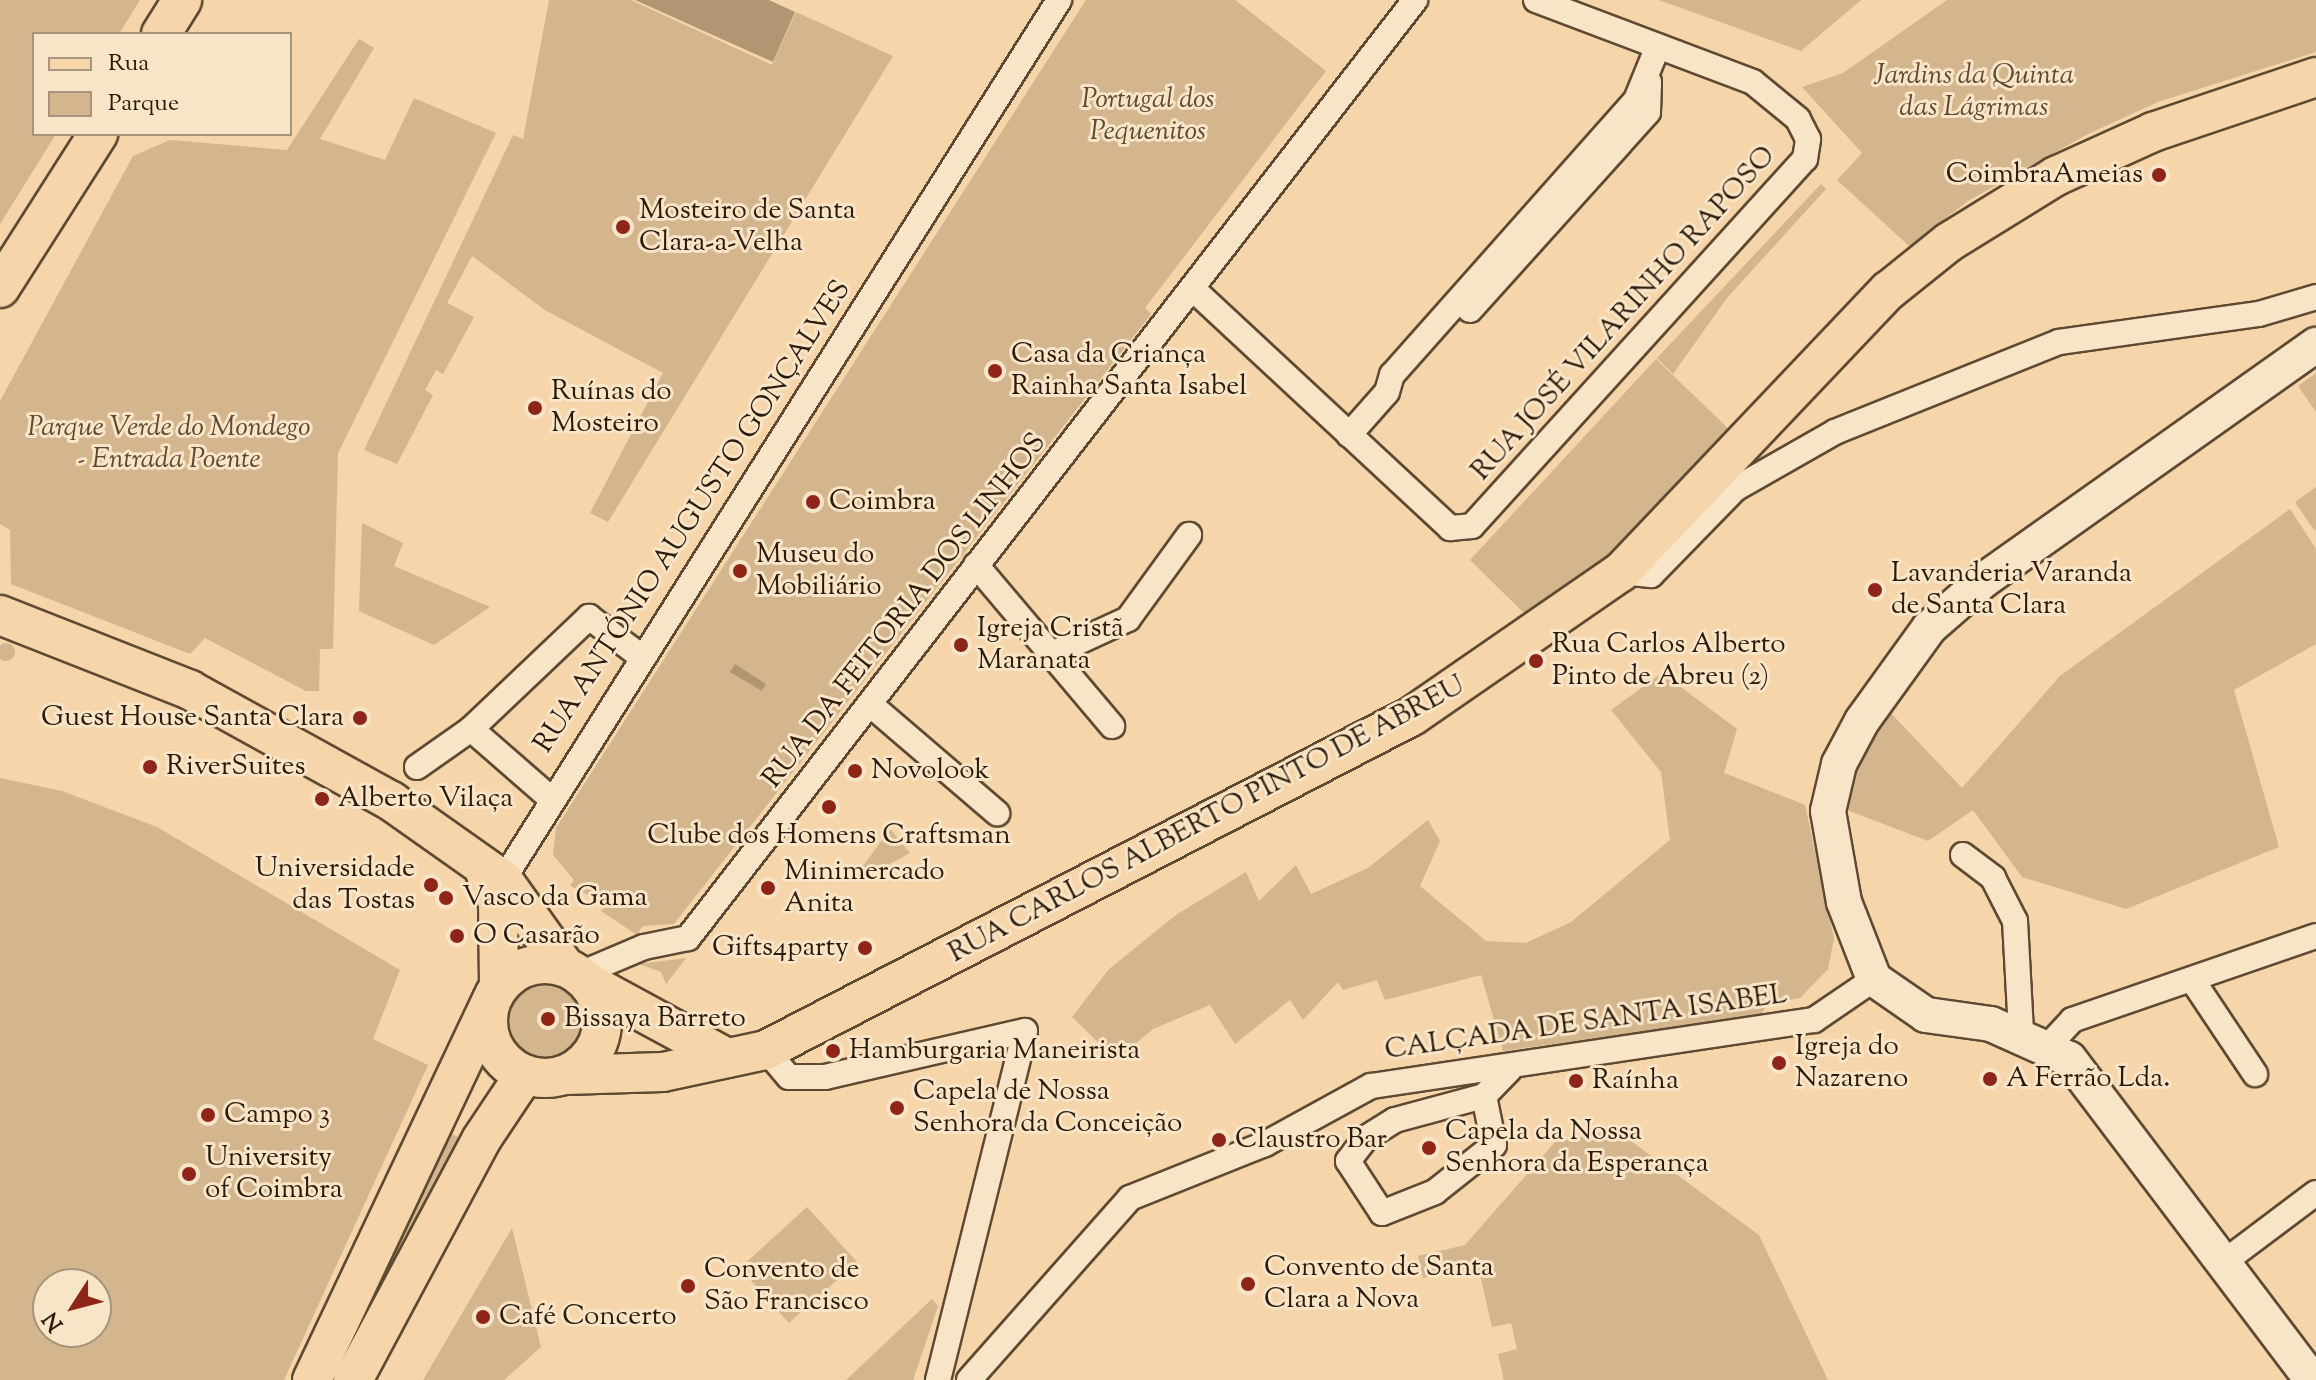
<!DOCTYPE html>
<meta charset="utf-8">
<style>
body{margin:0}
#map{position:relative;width:2316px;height:1380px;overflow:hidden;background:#f5d5a9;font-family:"Sorts Mill Goudy",serif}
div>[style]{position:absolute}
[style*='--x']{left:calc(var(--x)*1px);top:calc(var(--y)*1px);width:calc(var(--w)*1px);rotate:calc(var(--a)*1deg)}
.green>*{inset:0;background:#d3b58e}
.round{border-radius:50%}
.water>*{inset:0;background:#b19673}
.roads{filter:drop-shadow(2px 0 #5e4a32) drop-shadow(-2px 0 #5e4a32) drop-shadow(0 2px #5e4a32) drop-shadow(0 -2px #5e4a32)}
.street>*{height:24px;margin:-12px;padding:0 12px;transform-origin:12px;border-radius:12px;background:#f8e4c7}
.secondary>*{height:34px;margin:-17px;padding:0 17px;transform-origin:17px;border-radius:17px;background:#f8e4c7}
.primary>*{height:38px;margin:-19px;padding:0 19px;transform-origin:19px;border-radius:19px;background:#f5d5a9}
.primary>.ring{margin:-19px;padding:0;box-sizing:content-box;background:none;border:38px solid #f5d5a9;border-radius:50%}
.dots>*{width:22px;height:22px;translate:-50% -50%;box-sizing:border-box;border:4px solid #f8e4c7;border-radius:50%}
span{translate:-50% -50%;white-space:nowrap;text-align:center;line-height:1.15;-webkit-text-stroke:6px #f8e4c7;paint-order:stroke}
.park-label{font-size:28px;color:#5e4932;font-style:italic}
.poi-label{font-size:28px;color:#2c1b0b}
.right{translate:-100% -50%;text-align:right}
.left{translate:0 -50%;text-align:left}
.street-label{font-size:28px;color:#2c1b0b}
.legend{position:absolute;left:32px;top:32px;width:260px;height:104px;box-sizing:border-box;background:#f8e4c7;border:2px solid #a6947c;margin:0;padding:10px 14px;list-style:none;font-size:24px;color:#2c1b0b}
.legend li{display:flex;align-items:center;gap:16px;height:40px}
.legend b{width:40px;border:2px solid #a6947c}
.north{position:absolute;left:32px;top:1268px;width:80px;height:80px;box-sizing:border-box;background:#f8e4c7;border:2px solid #a6947c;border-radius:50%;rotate:234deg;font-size:22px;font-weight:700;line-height:32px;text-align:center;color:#2c1b0b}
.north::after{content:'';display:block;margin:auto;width:28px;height:36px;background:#8f2418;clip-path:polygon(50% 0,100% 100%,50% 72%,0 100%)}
</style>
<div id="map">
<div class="green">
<div style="clip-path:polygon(0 0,140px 0,119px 34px,34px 34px,34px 134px,56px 134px,0 224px)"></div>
<div style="clip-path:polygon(549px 0,631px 0,772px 65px,796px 12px,893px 56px,608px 522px,590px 513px,663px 373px,545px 310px,472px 256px,447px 303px,474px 317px,443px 374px,436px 370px,425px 390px,433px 395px,397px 464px,364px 450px,513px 135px,523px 139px)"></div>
<div style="clip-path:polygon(1086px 0,1235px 0,1326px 71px,1145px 308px,1151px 314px,674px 924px,643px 926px,637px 935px,601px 911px,606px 904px,570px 886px,574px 880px,553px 855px,556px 828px)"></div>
<div style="clip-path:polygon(1659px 0,1861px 0,1801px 51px)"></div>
<div style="clip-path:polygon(1947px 0,2316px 0,2316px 52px,2158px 102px,2086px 135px,1968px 201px,1909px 246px,1837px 180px,1862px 153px,1802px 87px,1843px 73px)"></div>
<div style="clip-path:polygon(359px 39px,374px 48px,320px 139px,385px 160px,414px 98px,496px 133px,338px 453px,333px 649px,320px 649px,319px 691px,306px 691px,205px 638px,190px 654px,11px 584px,10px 530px,0 524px,0 401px,133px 156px,170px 140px,287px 150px)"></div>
<div style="clip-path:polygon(1821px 184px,1826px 189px,1727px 298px,1673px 374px,1657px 358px)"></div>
<div style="clip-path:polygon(1656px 359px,1732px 432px,1609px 559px,1531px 620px,1470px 560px)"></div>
<div style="clip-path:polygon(2316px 373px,2316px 412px,2298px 386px)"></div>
<div style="clip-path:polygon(2316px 487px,2316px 529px,2314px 530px,2295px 502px)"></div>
<div style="clip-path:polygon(2290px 509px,2316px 549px,2316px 644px,2234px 690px,2279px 847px,2126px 909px,2022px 877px,1973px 810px,1928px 841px,1844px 809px,1854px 768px,1886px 708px,1962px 788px,2060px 676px)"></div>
<div style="clip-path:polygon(362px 523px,403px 543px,394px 566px,490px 607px,434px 645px,359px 611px)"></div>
<div class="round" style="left:-3px;top:643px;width:18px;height:18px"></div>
<div style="clip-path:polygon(1662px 673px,1737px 729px,1724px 773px,1805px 805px,1834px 938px,1828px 969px,1800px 998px,1767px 1004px,1761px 1015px,1503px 1051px,1481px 975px,1385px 1000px,1377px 980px,1343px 990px,1338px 982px,1303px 1020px,1290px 1000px,1235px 1044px,1210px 1005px,1153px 1029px,1116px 1060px,1072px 1017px,1109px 969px,1176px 915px,1246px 872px,1259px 901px,1296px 865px,1311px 894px,1368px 868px,1428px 820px,1440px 841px,1420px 886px,1486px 941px,1526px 943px,1571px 922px,1670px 840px,1661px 772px,1611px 710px)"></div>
<div style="clip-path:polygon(evenodd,0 778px,62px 791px,157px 827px,400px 970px,373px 1039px,428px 1065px,284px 1380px,0 1380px,0 778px,48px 1284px,96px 1284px,96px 1332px,48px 1332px,48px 1284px)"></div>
<div style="clip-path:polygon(890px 829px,910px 853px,866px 877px,860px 870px)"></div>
<div style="clip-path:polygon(686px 958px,666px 984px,661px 972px,639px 964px)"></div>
<div class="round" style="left:506px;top:981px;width:80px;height:80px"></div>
<div style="clip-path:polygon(440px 1128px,470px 1143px,405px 1260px,384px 1251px)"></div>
<div style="clip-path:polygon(1616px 1130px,1759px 1235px,1828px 1380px,1504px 1380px,1498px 1354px,1517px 1349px,1511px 1323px,1492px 1327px,1478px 1266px,1423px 1278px,1418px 1256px,1465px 1245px,1555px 1142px)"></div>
<div style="clip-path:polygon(807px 1207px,857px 1262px,789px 1323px,740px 1268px)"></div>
<div style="clip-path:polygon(512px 1228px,541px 1347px,504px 1380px,423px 1380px)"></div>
<div style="clip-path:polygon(932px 1299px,938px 1306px,913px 1380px,846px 1380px)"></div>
</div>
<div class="water">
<div style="clip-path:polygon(635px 0,769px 0,795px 12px,773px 62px)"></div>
<div style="clip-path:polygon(735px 664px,766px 684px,762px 691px,730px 672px)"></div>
</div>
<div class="roads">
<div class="street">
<div style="--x:1194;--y:290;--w:350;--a:42.9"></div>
<div style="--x:1450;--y:528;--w:22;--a:-5"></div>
<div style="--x:1472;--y:526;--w:496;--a:-47.8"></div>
<div style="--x:1805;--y:159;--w:20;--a:-81"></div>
<div style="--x:1808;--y:139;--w:22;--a:-117"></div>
<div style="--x:1798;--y:119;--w:58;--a:-140.6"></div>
<div style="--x:1753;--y:82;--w:232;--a:-159.3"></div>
<div style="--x:1470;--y:310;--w:266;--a:-48"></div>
<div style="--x:1648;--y:112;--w:30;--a:-88"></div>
<div style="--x:1349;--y:435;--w:57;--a:-48.5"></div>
<div style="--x:1387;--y:392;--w:18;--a:-74"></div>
<div style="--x:1392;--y:375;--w:368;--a:-48.4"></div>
<div style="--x:1636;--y:100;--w:58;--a:-67.8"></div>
<div style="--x:976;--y:565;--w:211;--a:49.8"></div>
<div style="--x:1621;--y:572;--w:30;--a:6"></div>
<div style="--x:1651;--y:575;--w:120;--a:-45.7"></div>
<div style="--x:1735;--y:489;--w:115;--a:-29.7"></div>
<div style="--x:1835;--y:432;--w:241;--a:-21.9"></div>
<div style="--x:2059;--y:342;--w:202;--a:-8"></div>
<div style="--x:2259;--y:314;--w:59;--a:-16.6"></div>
<div style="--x:1052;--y:654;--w:84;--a:-24.7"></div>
<div style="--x:1128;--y:619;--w:104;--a:-54"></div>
<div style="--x:872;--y:706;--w:165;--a:40.6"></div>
<div style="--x:471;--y:729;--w:105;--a:41.1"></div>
<div style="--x:417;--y:767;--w:66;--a:-35.1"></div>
<div style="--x:471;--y:729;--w:163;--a:-43.5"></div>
<div style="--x:589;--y:617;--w:63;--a:37.2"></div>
<div style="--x:1963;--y:855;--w:38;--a:37"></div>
<div style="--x:1993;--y:878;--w:48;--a:62.9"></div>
<div style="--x:2015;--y:921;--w:112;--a:86.9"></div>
<div style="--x:503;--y:880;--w:1041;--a:-57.71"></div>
<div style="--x:580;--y:974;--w:69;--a:-22.9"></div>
<div style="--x:644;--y:947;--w:45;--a:-11.6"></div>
<div style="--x:688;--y:938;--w:1187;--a:-52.22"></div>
<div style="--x:2193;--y:981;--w:112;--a:56.3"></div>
<div style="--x:2049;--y:1045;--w:34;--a:-47"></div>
<div style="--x:2072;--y:1020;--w:258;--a:-19"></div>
<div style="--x:766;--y:1050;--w:35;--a:50"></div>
<div style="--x:789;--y:1077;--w:36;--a:0"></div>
<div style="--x:825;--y:1077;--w:205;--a:-13"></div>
<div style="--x:1025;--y:1031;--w:360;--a:104"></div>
<div style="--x:1484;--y:1096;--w:50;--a:78.5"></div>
<div style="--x:1494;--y:1145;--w:75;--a:141.5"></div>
<div style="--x:1435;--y:1192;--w:57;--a:158.4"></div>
<div style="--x:1382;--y:1213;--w:62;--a:-123.2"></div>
<div style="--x:1348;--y:1161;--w:29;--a:-52"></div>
<div style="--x:1366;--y:1138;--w:34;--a:-32"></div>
<div style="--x:1395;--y:1120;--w:92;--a:-15.1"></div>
<div style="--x:1484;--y:1096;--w:36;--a:-46"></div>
<div style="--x:2224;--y:1262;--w:115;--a:-36.9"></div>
<div style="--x:969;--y:1380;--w:243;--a:-48.5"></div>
<div style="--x:1130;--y:1198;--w:145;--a:-21.8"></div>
<div style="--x:1265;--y:1144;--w:121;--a:-28.7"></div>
<div style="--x:1371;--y:1086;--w:448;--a:-8.5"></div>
<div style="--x:1814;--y:1020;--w:73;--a:-34.3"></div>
</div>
<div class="secondary">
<div style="--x:2312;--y:1380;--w:403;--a:-127.1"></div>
<div style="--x:2069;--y:1059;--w:85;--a:-155.8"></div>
<div style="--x:1991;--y:1024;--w:66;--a:-172.1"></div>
<div style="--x:1926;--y:1015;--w:63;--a:-145.3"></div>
<div style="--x:1874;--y:979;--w:83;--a:-111.3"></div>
<div style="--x:1844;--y:902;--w:92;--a:-100"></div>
<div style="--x:1828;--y:811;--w:48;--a:-76.8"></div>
<div style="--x:1839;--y:764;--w:49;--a:-61.9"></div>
<div style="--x:1862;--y:721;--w:115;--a:-54.2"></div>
<div style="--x:1929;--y:628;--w:73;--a:-41.1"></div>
<div style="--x:1984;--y:580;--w:407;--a:-35.3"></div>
</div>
<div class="primary">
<div style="--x:161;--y:34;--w:40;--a:-58"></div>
<div style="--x:0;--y:288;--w:183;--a:-57.5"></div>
<div style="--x:0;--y:615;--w:204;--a:21.5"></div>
<div style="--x:190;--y:690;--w:230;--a:28.9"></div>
<div style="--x:391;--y:801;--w:137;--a:35.2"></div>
<div style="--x:503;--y:880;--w:107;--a:54.5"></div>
<div style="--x:485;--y:872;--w:33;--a:67"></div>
<div style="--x:498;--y:902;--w:84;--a:89.3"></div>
<div class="ring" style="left:488px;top:964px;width:76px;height:76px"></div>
<div style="--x:589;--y:983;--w:157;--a:28.5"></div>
<div style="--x:566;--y:1075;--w:97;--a:-1.8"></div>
<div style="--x:663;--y:1072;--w:105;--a:-12.1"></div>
<div style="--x:766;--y:1050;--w:727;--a:-27.34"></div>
<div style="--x:1412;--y:716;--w:254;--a:-34.6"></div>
<div style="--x:1621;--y:572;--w:388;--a:-46.5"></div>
<div style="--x:1888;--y:291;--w:78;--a:-38.8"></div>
<div style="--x:1949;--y:242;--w:126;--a:-31.7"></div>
<div style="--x:2056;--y:176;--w:107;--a:-24.4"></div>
<div style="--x:2153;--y:132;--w:172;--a:-18.6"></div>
<div style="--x:312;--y:1380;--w:417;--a:-64.7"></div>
<div style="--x:353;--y:1380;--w:272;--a:-61.9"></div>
<div style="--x:481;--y:1140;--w:79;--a:-56.3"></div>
</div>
</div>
<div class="dots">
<div style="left:2159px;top:175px;background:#8f2418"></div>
<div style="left:623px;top:227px;background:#8f2418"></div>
<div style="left:995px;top:371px;background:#8f2418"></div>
<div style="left:535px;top:408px;background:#8f2418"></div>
<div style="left:813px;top:502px;background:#8f2418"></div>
<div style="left:740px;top:571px;background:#8f2418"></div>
<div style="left:1875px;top:590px;background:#8f2418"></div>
<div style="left:961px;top:645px;background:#8f2418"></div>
<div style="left:1536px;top:661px;background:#8f2418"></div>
<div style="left:360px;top:718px;background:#8f2418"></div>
<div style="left:150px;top:767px;background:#8f2418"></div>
<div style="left:855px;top:771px;background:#8f2418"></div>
<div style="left:322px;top:799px;background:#8f2418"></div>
<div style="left:829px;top:807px;background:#8f2418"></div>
<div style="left:431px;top:885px;background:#8f2418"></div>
<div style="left:768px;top:888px;background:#8f2418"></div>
<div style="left:446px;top:898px;background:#8f2418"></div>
<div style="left:457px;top:936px;background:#8f2418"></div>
<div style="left:865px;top:948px;background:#8f2418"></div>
<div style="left:548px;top:1019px;background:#8f2418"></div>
<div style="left:833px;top:1051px;background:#8f2418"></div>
<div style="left:1779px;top:1063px;background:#8f2418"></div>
<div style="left:1990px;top:1079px;background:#8f2418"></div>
<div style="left:1576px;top:1081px;background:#8f2418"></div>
<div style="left:897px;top:1108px;background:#8f2418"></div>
<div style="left:208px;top:1115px;background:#8f2418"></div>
<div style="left:1219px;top:1140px;background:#8f2418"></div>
<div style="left:1429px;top:1148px;background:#8f2418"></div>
<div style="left:189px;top:1174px;background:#8f2418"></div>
<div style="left:1248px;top:1284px;background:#8f2418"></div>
<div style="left:688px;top:1286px;background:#8f2418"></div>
<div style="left:483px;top:1317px;background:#8f2418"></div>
</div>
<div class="park-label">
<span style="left:1974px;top:92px">Jardins da Quinta<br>das Lágrimas</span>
<span style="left:1148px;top:116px">Portugal dos<br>Pequenitos</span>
<span style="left:169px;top:444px">Parque Verde do Mondego<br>- Entrada Poente</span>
</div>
<div class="poi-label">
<span class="right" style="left:2143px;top:175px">CoimbraAmeias</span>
<span class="left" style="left:639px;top:227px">Mosteiro de Santa<br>Clara-a-Velha</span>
<span class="left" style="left:1011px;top:371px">Casa da Criança<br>Rainha Santa Isabel</span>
<span class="left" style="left:551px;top:408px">Ruínas do<br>Mosteiro</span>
<span class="left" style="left:829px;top:502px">Coimbra</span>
<span class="left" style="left:756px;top:571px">Museu do<br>Mobiliário</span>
<span class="left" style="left:1891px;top:590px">Lavanderia Varanda<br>de Santa Clara</span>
<span class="left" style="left:977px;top:645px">Igreja Cristã<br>Maranata</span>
<span class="left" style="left:1552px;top:661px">Rua Carlos Alberto<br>Pinto de Abreu (2)</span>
<span class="right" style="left:344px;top:718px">Guest House Santa Clara</span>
<span class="left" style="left:166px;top:767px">RiverSuites</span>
<span class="left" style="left:871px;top:771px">Novolook</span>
<span class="left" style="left:338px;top:799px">Alberto Vilaça</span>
<span style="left:829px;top:836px">Clube dos Homens Craftsman</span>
<span class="right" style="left:415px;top:885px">Universidade<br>das Tostas</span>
<span class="left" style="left:784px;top:888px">Minimercado<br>Anita</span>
<span class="left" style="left:462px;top:898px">Vasco da Gama</span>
<span class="left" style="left:473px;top:936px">O Casarão</span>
<span class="right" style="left:849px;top:948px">Gifts4party</span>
<span class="left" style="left:564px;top:1019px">Bissaya Barreto</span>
<span class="left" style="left:1795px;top:1063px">Igreja do<br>Nazareno</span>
<span class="left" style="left:849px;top:1051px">Hamburgaria Maneirista</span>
<span class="left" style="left:2006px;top:1079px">A Ferrão Lda.</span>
<span class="left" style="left:1592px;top:1081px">Raínha</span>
<span class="left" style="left:913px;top:1108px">Capela de Nossa<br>Senhora da Conceição</span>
<span class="left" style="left:224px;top:1115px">Campo 3</span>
<span class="left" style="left:1445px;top:1148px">Capela da Nossa<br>Senhora da Esperança</span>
<span class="left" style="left:1235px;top:1140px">Claustro Bar</span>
<span class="left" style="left:205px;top:1174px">University<br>of Coimbra</span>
<span class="left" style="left:1264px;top:1284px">Convento de Santa<br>Clara a Nova</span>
<span class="left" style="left:704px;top:1286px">Convento de<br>São Francisco</span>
<span class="left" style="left:499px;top:1317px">Café Concerto</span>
</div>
<div class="street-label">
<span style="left:1624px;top:314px;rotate:-48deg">RUA JOSÉ VILARINHO RAPOSO</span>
<span style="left:693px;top:517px;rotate:-57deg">RUA ANTÓNIO AUGUSTO GONÇALVES</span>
<span style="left:905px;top:611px;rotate:-52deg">RUA DA FEITORIA DOS LINHOS</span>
<span style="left:1207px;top:820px;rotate:-28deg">RUA CARLOS ALBERTO PINTO DE ABREU</span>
<span style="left:1586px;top:1023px;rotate:-8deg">CALÇADA DE SANTA ISABEL</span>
</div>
<ul class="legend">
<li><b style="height:10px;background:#f5d5a9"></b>Rua</li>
<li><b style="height:22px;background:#d3b58e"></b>Parque</li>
</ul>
<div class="north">N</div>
</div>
